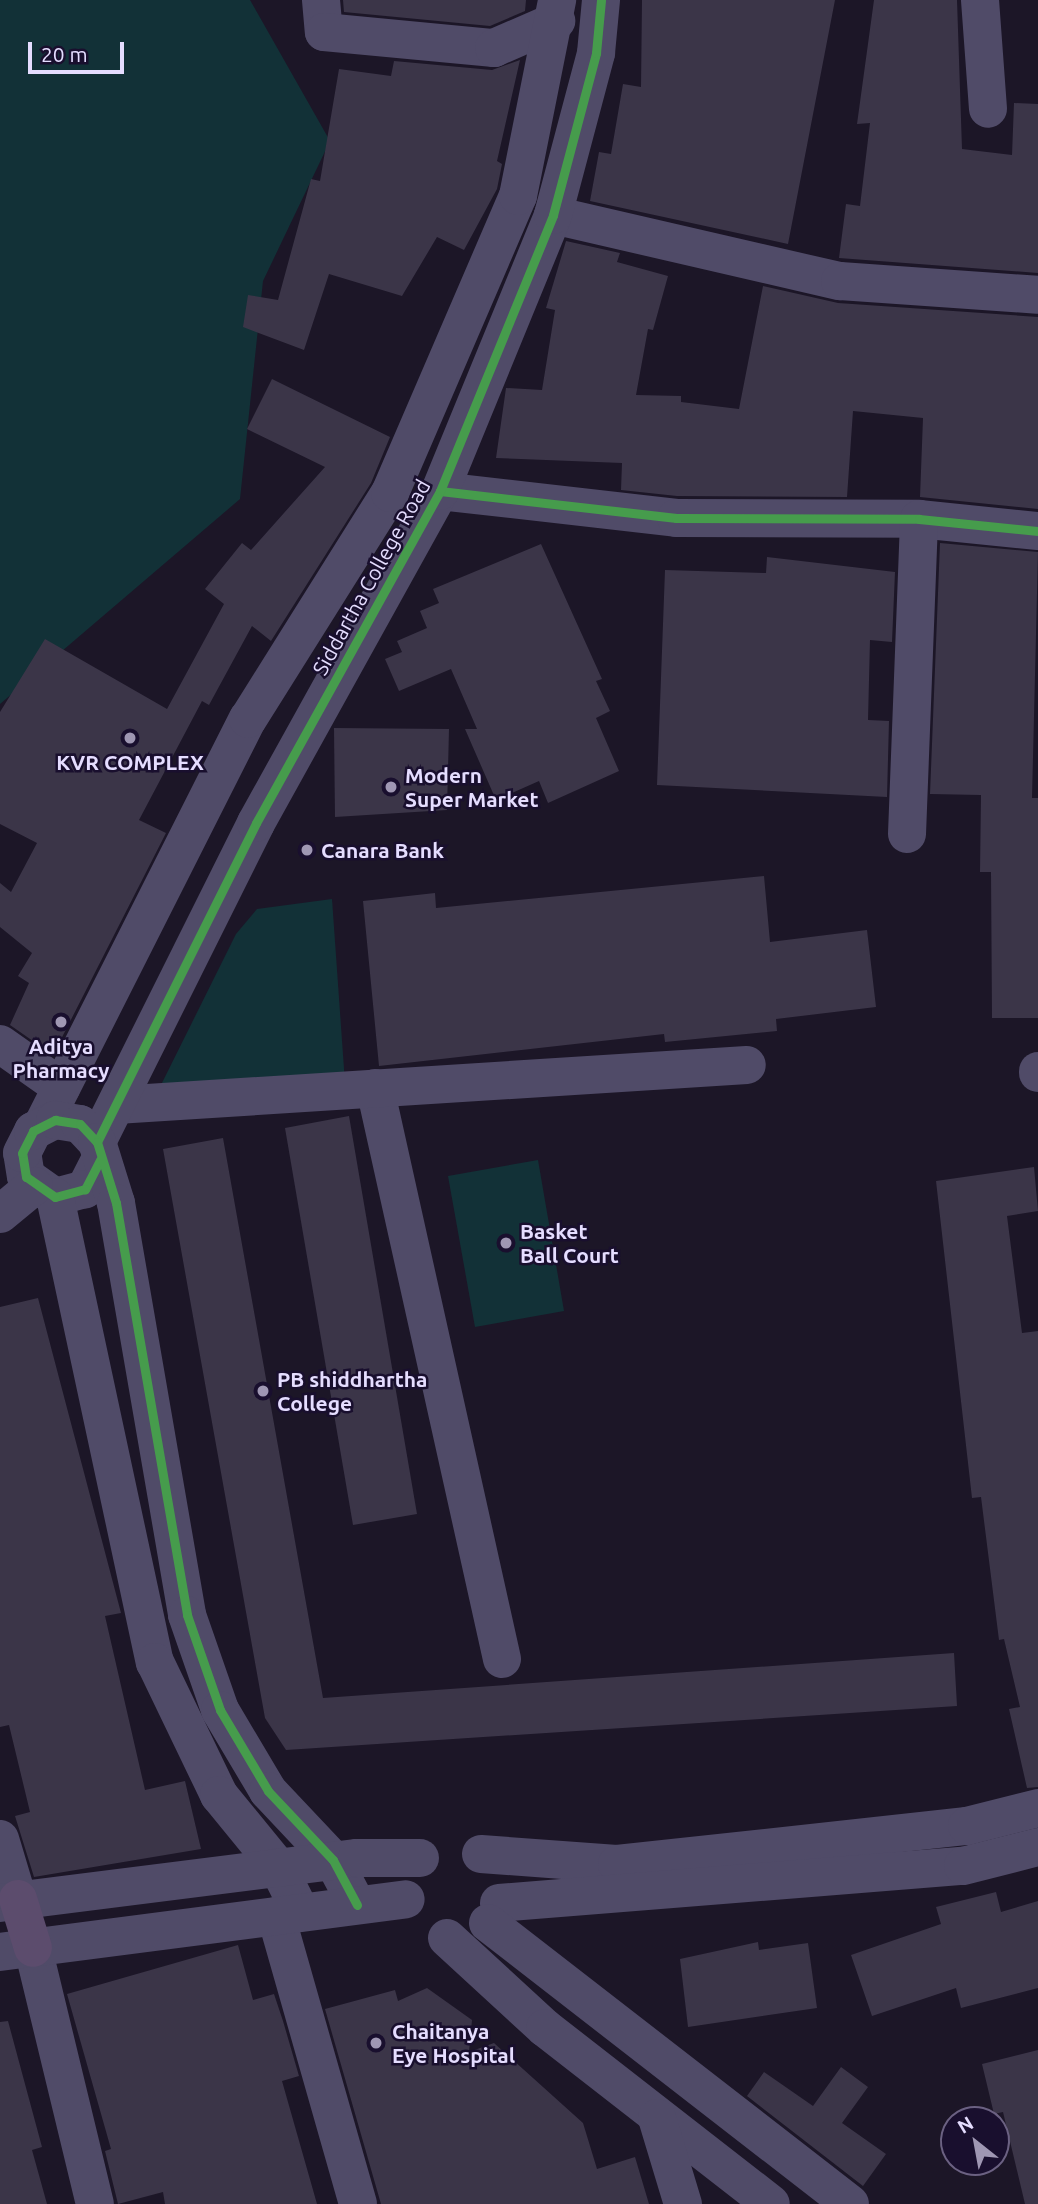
<!DOCTYPE html>
<style>
body{margin:0}
#map{position:relative;width:1038px;height:2204px;overflow:hidden;background:#1c1627;font-family:Ubuntu,sans-serif}
div>[style]{position:absolute}
[style*='--x']{left:calc(var(--x)*1px);top:calc(var(--y)*1px);width:calc(var(--w)*1px);rotate:calc(var(--a)*1deg)}
.green>*{inset:0;background:#123137}
.building>*{inset:0;background:#3b3548}
.minor>*{height:38px;margin:-19px;padding:0 19px;transform-origin:19px;border-radius:19px;background:#504b68}
.major>*{height:38px;margin:-19px;padding:0 19px;transform-origin:19px;border-radius:19px;background:#5c4c6d}
.cycleway>*{height:9px;margin:-4.5px;padding:0 4.5px;transform-origin:4.5px;border-radius:4.5px;background:#469c4c}
.dots>*{width:19px;height:19px;translate:-50% -50%;box-sizing:border-box;border:4px solid #190f2e;border-radius:50%}
span{translate:-50% -50%;white-space:nowrap;text-align:center;line-height:1.15;-webkit-text-stroke:5px #190f2e;paint-order:stroke}
.street-label{font-size:21px;color:#e5ddff}
.poi-label{font-size:21px;color:#e5ddff;font-weight:700}
.left{translate:0 -50%;text-align:left}
.north{position:absolute;left:940px;top:2106px;width:70px;height:70px;box-sizing:border-box;background:#190f2e;border:2px solid #6b6182;border-radius:50%;rotate:329deg;font-size:19px;font-weight:700;line-height:28px;text-align:center;color:#e5ddff}
.north::after{content:'';display:block;margin:auto;width:24px;height:32px;background:#9f97b3;clip-path:polygon(50% 0,100% 100%,50% 72%,0 100%)}
.scale{position:absolute;left:28px;top:42px;width:96px;height:32px;box-sizing:border-box;border:4px solid #e5ddff;border-top:0;padding-left:9px;font-size:21px;line-height:24px;white-space:nowrap;color:#e5ddff;-webkit-text-stroke:5px #190f2e;paint-order:stroke}
</style>
<div id="map">
<div class="green">
<div style="clip-path:polygon(0 0,250px 0,330px 141px,263px 281px,240px 499px,0 704px)"></div>
<div style="clip-path:polygon(332px 899px,345px 1083px,158px 1091px,236px 934px,257px 909px)"></div>
<div style="clip-path:polygon(538px 1160px,564px 1311px,475px 1327px,448px 1176px)"></div>
</div>
<div class="building">
<div style="clip-path:polygon(343px 0,526px 0,525px 11px,490px 26px,344px 12px)"></div>
<div style="clip-path:polygon(642px 0,835px 0,788px 244px,590px 201px,599px 152px,611px 154px,623px 84px,641px 87px)"></div>
<div style="clip-path:polygon(874px 0,957px 0,962px 149px,1012px 155px,1014px 103px,1038px 104px,1038px 273px,839px 258px,846px 204px,860px 206px,870px 123px,857px 124px)"></div>
<div style="clip-path:polygon(520px 60px,497px 161px,502px 164px,497px 189px,464px 250px,437px 237px,402px 296px,329px 274px,304px 350px,243px 327px,248px 295px,278px 300px,311px 179px,320px 181px,339px 69px,391px 76px,394px 61px,492px 70px)"></div>
<div style="clip-path:polygon(566px 241px,620px 253px,617px 262px,668px 276px,653px 330px,648px 329px,636px 395px,681px 396px,681px 402px,739px 409px,763px 286px,838px 303px,1038px 317px,1038px 509px,920px 497px,923px 418px,853px 411px,847px 497px,677px 496px,621px 490px,622px 463px,496px 458px,506px 388px,542px 390px,555px 310px,546px 308px)"></div>
<div style="clip-path:polygon(272px 379px,390px 437px,371px 483px,271px 641px,252px 626px,209px 705px,202px 701px,139px 820px,166px 833px,53px 1055px,10px 1025px,29px 983px,18px 976px,32px 953px,0 927px,0 883px,11px 892px,37px 843px,0 824px,0 712px,45px 639px,167px 709px,224px 604px,205px 589px,242px 543px,251px 550px,325px 467px,247px 429px)"></div>
<div style="clip-path:polygon(940px 543px,1038px 552px,1032px 798px,1038px 798px,1038px 1018px,992px 1018px,991px 872px,980px 872px,981px 795px,930px 794px)"></div>
<div style="clip-path:polygon(541px 544px,602px 679px,596px 681px,610px 711px,596px 718px,619px 771px,548px 803px,539px 781px,496px 800px,465px 729px,477px 729px,451px 669px,399px 691px,385px 659px,402px 652px,397px 641px,427px 628px,420px 611px,439px 603px,433px 589px)"></div>
<div style="clip-path:polygon(767px 557px,895px 572px,892px 642px,870px 640px,868px 720px,889px 721px,887px 797px,657px 785px,665px 570px,766px 573px)"></div>
<div style="clip-path:polygon(334px 728px,449px 729px,447px 810px,335px 817px)"></div>
<div style="clip-path:polygon(764px 876px,770px 942px,867px 930px,876px 1007px,776px 1019px,777px 1031px,665px 1042px,664px 1034px,379px 1066px,363px 901px,435px 893px,436px 908px)"></div>
<div style="clip-path:polygon(349px 1116px,417px 1514px,353px 1525px,285px 1128px)"></div>
<div style="clip-path:polygon(223px 1138px,323px 1698px,954px 1653px,957px 1706px,286px 1750px,265px 1718px,163px 1149px)"></div>
<div style="clip-path:polygon(1034px 1167px,1038px 1211px,1007px 1216px,1022px 1333px,1038px 1331px,1038px 1787px,1027px 1788px,1009px 1709px,1020px 1707px,1004px 1639px,999px 1640px,981px 1497px,972px 1498px,936px 1181px)"></div>
<div style="clip-path:polygon(38px 1298px,121px 1613px,105px 1616px,145px 1790px,185px 1781px,201px 1849px,34px 1877px,15px 1816px,30px 1812px,9px 1725px,0 1727px,0 1307px)"></div>
<div style="clip-path:polygon(996px 1892px,1001px 1912px,1038px 1901px,1038px 1988px,961px 2008px,956px 1988px,872px 2016px,851px 1955px,941px 1924px,936px 1907px)"></div>
<div style="clip-path:polygon(758px 1942px,759px 1950px,808px 1943px,817px 2008px,688px 2027px,680px 1959px)"></div>
<div style="clip-path:polygon(238px 1945px,253px 2000px,274px 1994px,283px 2021px,299px 2076px,282px 2081px,317px 2204px,165px 2204px,163px 2192px,118px 2204px,105px 2151px,111px 2149px,67px 1994px)"></div>
<div style="clip-path:polygon(427px 1988px,472px 2020px,469px 2052px,494px 2043px,583px 2123px,597px 2169px,635px 2157px,649px 2204px,381px 2204px,325px 2009px,395px 1990px,398px 2001px)"></div>
<div style="clip-path:polygon(8px 2021px,42px 2147px,32px 2150px,47px 2204px,0 2204px,0 2022px)"></div>
<div style="clip-path:polygon(1038px 2050px,1038px 2204px,1025px 2204px,1003px 2112px,994px 2114px,982px 2064px)"></div>
<div style="clip-path:polygon(841px 2067px,868px 2087px,842px 2123px,886px 2154px,863px 2186px,747px 2096px,764px 2072px,813px 2106px)"></div>
</div>
<div class="minor">
<div style="--x:321;--y:0;--w:32;--a:85"></div>
<div style="--x:324;--y:32;--w:171;--a:5.4"></div>
<div style="--x:494;--y:48;--w:68;--a:-23.5"></div>
<div style="--x:980;--y:0;--w:109;--a:85.8"></div>
<div style="--x:553;--y:215;--w:294;--a:13"></div>
<div style="--x:840;--y:281;--w:198;--a:4"></div>
<div style="--x:440;--y:491;--w:238;--a:6.5"></div>
<div style="--x:676;--y:518;--w:243;--a:0.2"></div>
<div style="--x:919;--y:519;--w:120;--a:5.8"></div>
<div style="--x:907;--y:834;--w:315;--a:-87.8"></div>
<div style="--x:0;--y:1044;--w:75;--a:35.2"></div>
<div style="--x:1038;--y:1071;--w:2;--a:90"></div>
<div style="--x:375;--y:1088;--w:585;--a:77.46"></div>
<div style="--x:116;--y:1105;--w:632;--a:-3.63"></div>
<div style="--x:43;--y:1124;--w:454;--a:-63.2"></div>
<div style="--x:248;--y:719;--w:267;--a:-57.9"></div>
<div style="--x:390;--y:493;--w:323;--a:-66.7"></div>
<div style="--x:518;--y:196;--w:200;--a:-78.7"></div>
<div style="--x:97;--y:1142;--w:356;--a:-63.5"></div>
<div style="--x:256;--y:823;--w:380;--a:-61"></div>
<div style="--x:440;--y:491;--w:298;--a:-67.7"></div>
<div style="--x:553;--y:215;--w:168;--a:-75.1"></div>
<div style="--x:596;--y:53;--w:53;--a:-84.6"></div>
<div style="--x:100;--y:1160;--w:33;--a:117"></div>
<div style="--x:85;--y:1189;--w:31;--a:165"></div>
<div style="--x:55;--y:1197;--w:35;--a:-145"></div>
<div style="--x:26;--y:1177;--w:24;--a:-99"></div>
<div style="--x:22;--y:1153;--w:25;--a:-63"></div>
<div style="--x:33;--y:1131;--w:25;--a:-27"></div>
<div style="--x:55;--y:1120;--w:25;--a:9"></div>
<div style="--x:80;--y:1124;--w:25;--a:47"></div>
<div style="--x:97;--y:1142;--w:64;--a:72.7"></div>
<div style="--x:116;--y:1203;--w:418;--a:80.2"></div>
<div style="--x:187;--y:1615;--w:101;--a:70.8"></div>
<div style="--x:220;--y:1710;--w:94;--a:59.3"></div>
<div style="--x:268;--y:1791;--w:95;--a:46.7"></div>
<div style="--x:333;--y:1860;--w:51;--a:61.9"></div>
<div style="--x:55;--y:1197;--w:476;--a:77.9"></div>
<div style="--x:155;--y:1662;--w:148;--a:64.3"></div>
<div style="--x:219;--y:1795;--w:93;--a:50.7"></div>
<div style="--x:278;--y:1867;--w:51;--a:63.4"></div>
<div style="--x:0;--y:1214;--w:44;--a:-39.5"></div>
<div style="--x:0;--y:1839;--w:63;--a:73.3"></div>
<div style="--x:481;--y:1854;--w:136;--a:4.2"></div>
<div style="--x:617;--y:1864;--w:352;--a:-6.2"></div>
<div style="--x:967;--y:1826;--w:73;--a:-14.2"></div>
<div style="--x:0;--y:1903;--w:360;--a:-7.2"></div>
<div style="--x:357;--y:1858;--w:63;--a:0"></div>
<div style="--x:499;--y:1903;--w:465;--a:-4.6"></div>
<div style="--x:963;--y:1866;--w:77;--a:-14.2"></div>
<div style="--x:276;--y:1916;--w:299;--a:74.1"></div>
<div style="--x:488;--y:1923;--w:458;--a:37.8"></div>
<div style="--x:447;--y:1938;--w:133;--a:42.6"></div>
<div style="--x:545;--y:2028;--w:286;--a:37.9"></div>
<div style="--x:33;--y:1948;--w:263;--a:76.4"></div>
<div style="--x:0;--y:1952;--w:409;--a:-7.4"></div>
<div style="--x:657;--y:2118;--w:90;--a:73.2"></div>
</div>
<div class="major">
<div style="--x:18;--y:1899;--w:51;--a:73"></div>
</div>
<div class="cycleway">
<div style="--x:440;--y:491;--w:238;--a:6.5"></div>
<div style="--x:676;--y:518;--w:243;--a:0.2"></div>
<div style="--x:919;--y:519;--w:120;--a:5.8"></div>
<div style="--x:97;--y:1142;--w:356;--a:-63.5"></div>
<div style="--x:256;--y:823;--w:380;--a:-61"></div>
<div style="--x:440;--y:491;--w:298;--a:-67.7"></div>
<div style="--x:553;--y:215;--w:168;--a:-75.1"></div>
<div style="--x:596;--y:53;--w:53;--a:-84.6"></div>
<div style="--x:100;--y:1160;--w:33;--a:117"></div>
<div style="--x:85;--y:1189;--w:31;--a:165"></div>
<div style="--x:55;--y:1197;--w:35;--a:-145"></div>
<div style="--x:26;--y:1177;--w:24;--a:-99"></div>
<div style="--x:22;--y:1153;--w:25;--a:-63"></div>
<div style="--x:33;--y:1131;--w:25;--a:-27"></div>
<div style="--x:55;--y:1120;--w:25;--a:9"></div>
<div style="--x:80;--y:1124;--w:25;--a:47"></div>
<div style="--x:97;--y:1142;--w:64;--a:72.7"></div>
<div style="--x:116;--y:1203;--w:418;--a:80.2"></div>
<div style="--x:187;--y:1615;--w:101;--a:70.8"></div>
<div style="--x:220;--y:1710;--w:94;--a:59.3"></div>
<div style="--x:268;--y:1791;--w:95;--a:46.7"></div>
<div style="--x:333;--y:1860;--w:51;--a:61.9"></div>
</div>
<div class="dots">
<div style="left:130px;top:738px;background:#9f97b3"></div>
<div style="left:391px;top:787px;background:#9f97b3"></div>
<div style="left:307px;top:850px;background:#9f97b3"></div>
<div style="left:61px;top:1022px;background:#9f97b3"></div>
<div style="left:506px;top:1243px;background:#9f97b3"></div>
<div style="left:263px;top:1391px;background:#9f97b3"></div>
<div style="left:376px;top:2043px;background:#9f97b3"></div>
</div>
<div class="street-label">
<span style="left:371px;top:577px;rotate:-61deg">Siddartha College Road</span>
</div>
<div class="poi-label">
<span style="left:130px;top:762px">KVR COMPLEX</span>
<span class="left" style="left:405px;top:787px">Modern<br>Super Market</span>
<span class="left" style="left:321px;top:850px">Canara Bank</span>
<span style="left:61px;top:1058px">Aditya<br>Pharmacy</span>
<span class="left" style="left:520px;top:1243px">Basket<br>Ball Court</span>
<span class="left" style="left:277px;top:1391px">PB shiddhartha<br>College</span>
<span class="left" style="left:392px;top:2043px">Chaitanya<br>Eye Hospital</span>
</div>
<div class="north">N</div>
<div class="scale">20 m</div>
</div>
